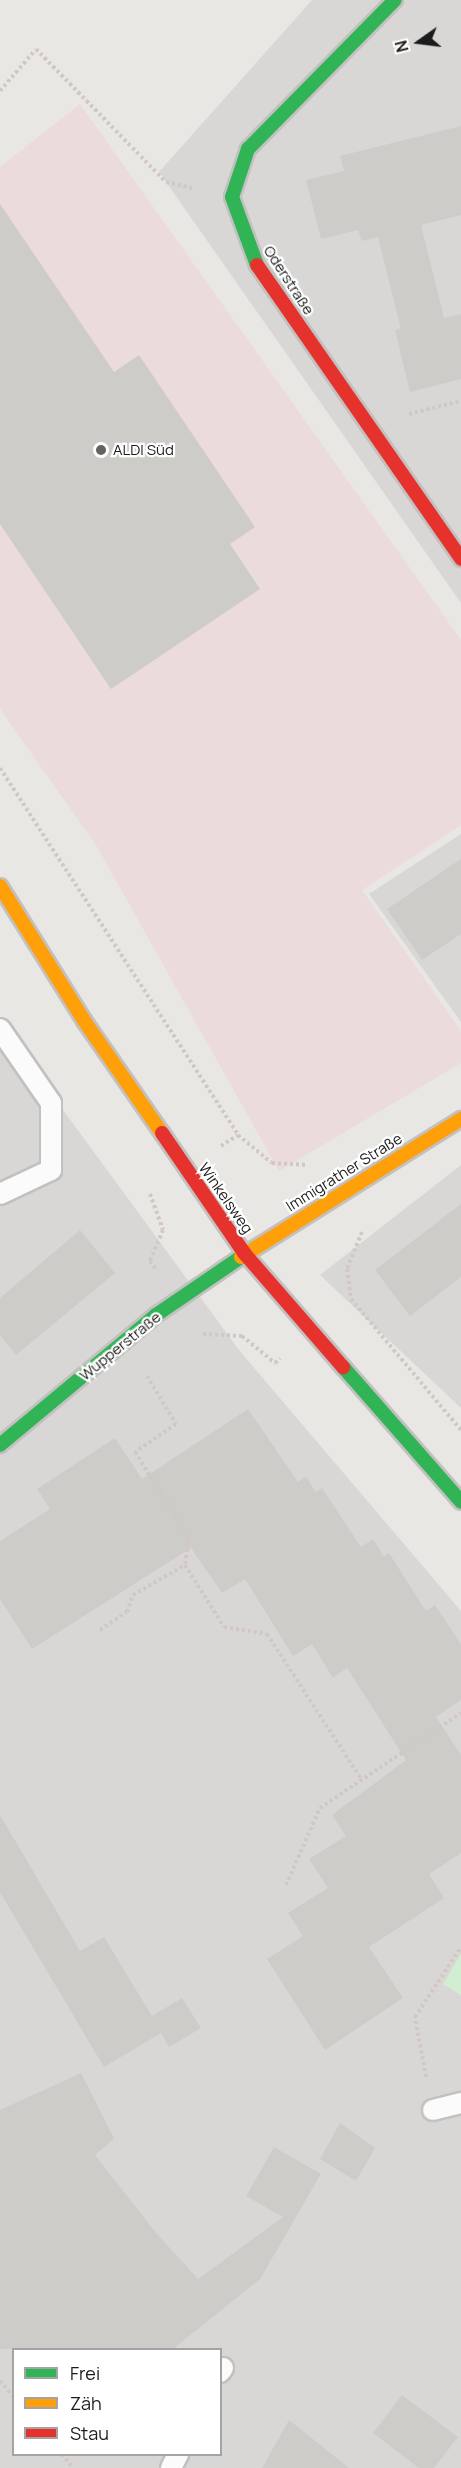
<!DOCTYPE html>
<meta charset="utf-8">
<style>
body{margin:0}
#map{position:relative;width:461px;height:2468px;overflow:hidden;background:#e9e7e4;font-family:Manrope,sans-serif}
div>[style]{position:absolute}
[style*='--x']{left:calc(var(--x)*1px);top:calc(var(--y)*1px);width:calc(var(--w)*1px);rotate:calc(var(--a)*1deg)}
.residential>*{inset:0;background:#d8d7d5}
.commercial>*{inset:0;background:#ebdbda}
.park>*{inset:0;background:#d2eed2}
.building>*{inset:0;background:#ceccc9}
.path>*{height:4px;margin-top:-2px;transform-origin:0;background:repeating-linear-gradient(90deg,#d3c7c5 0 3px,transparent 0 6px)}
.roads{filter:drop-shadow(2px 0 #c2c1c0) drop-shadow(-2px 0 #c2c1c0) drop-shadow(0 2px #c2c1c0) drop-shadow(0 -2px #c2c1c0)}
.lane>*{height:20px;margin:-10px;padding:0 10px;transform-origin:10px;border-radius:10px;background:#fcfbfb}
.fast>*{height:14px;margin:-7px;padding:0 7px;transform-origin:7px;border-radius:7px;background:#30b455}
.slow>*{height:14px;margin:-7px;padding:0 7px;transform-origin:7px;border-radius:7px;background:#ff9f0a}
.jam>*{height:14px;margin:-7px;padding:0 7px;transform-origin:7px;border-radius:7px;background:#e5322d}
.dots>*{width:16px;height:16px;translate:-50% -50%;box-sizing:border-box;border:3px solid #fff;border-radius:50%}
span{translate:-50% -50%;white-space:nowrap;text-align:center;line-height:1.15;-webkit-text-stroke:4.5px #fff;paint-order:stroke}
.street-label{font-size:15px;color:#1b1b1b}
.poi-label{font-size:15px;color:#1b1b1b}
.left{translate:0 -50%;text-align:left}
.legend{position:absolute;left:12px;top:2348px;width:210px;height:108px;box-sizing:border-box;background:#fff;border:2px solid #a4a4a4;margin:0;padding:8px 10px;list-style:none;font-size:18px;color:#1b1b1b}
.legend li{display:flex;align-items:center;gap:12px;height:30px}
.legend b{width:30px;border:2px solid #a4a4a4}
.north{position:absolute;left:389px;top:12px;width:60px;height:60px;-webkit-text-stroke:4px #fff;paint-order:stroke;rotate:256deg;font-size:16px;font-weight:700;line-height:24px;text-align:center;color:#1b1b1b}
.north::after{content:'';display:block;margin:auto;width:21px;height:27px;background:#1b1b1b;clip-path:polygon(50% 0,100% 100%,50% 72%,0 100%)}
</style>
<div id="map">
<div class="residential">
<div style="clip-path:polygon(312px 0,461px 0,461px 603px,159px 172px)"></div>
<div style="clip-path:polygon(461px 834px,461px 1022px,369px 894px)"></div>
<div style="clip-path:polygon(evenodd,0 1024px,239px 1350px,461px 1611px,461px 2468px,0 2468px,0 1024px,14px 2350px,220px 2350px,220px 2454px,14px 2454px,14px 2350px)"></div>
<div style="clip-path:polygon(461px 1165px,461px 1408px,320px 1275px)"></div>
</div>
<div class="commercial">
<div style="clip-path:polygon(80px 104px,461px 640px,461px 825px,362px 890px,461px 1031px,461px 1063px,279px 1171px,96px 845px,0 709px,0 167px)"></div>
</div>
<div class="park">
<div style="clip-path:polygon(461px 1954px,461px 1995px,443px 1984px)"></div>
</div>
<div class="building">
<div style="clip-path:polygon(461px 126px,461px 215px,421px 225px,444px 318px,461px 314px,461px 379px,410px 392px,395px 330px,401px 329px,378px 237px,362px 241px,358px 230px,321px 239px,306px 180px,344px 171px,340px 156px)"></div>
<div style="clip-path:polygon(0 204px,114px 372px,139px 355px,255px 527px,230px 544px,260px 589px,111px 689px,0 524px)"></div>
<div style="clip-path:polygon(461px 859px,461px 934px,422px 960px,387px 909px)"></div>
<div style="clip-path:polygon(461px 1204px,461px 1277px,410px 1316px,375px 1270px)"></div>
<div style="clip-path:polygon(80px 1230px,115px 1273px,16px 1355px,0 1335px,0 1298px)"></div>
<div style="clip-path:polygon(248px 1409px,298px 1482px,306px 1477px,316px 1492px,322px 1488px,361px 1547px,373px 1539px,384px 1557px,389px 1553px,426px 1611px,435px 1605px,461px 1644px,461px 1700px,436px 1717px,461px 1755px,461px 1853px,429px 1874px,444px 1898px,369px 1947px,403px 1998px,325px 2050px,267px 1959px,303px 1936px,288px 1913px,328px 1888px,309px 1859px,346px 1836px,332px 1815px,406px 1760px,347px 1668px,333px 1678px,312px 1644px,293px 1656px,245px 1579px,222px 1593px,191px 1548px,32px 1649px,0 1599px,0 1541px,50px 1509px,37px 1489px,115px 1438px,142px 1479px)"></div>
<div style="clip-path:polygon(0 1815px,80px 1951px,104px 1937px,152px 2016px,182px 1998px,201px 2028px,169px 2047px,161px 2033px,104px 2067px,0 1892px)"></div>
<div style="clip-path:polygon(81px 2073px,114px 2139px,95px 2155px,157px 2234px,198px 2279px,283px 2217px,246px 2196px,274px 2147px,321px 2174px,260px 2279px,173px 2349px,0 2349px,0 2110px)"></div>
<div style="clip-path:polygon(340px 2123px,375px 2148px,356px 2181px,320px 2159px)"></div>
<div style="clip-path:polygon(402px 2395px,458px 2437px,434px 2468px,419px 2468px,373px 2433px)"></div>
<div style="clip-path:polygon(289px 2420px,349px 2468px,262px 2468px)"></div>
</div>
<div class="path">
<div style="--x:0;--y:91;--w:55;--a:-49.4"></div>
<div style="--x:36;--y:49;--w:186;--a:45.7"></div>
<div style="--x:166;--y:182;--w:28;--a:13"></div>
<div style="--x:409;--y:414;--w:54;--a:-14"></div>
<div style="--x:0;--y:768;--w:437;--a:57"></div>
<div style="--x:238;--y:1135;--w:44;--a:39.5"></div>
<div style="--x:272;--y:1163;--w:34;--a:3"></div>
<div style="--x:221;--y:1146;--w:20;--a:-33"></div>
<div style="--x:150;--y:1194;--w:38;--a:70"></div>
<div style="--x:163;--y:1230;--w:34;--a:113"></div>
<div style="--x:150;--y:1261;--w:9;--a:54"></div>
<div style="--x:362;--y:1232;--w:40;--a:112"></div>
<div style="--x:347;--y:1269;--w:30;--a:82"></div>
<div style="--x:351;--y:1299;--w:171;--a:50"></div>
<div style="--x:203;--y:1334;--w:39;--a:3"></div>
<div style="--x:242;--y:1336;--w:43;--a:39.3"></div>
<div style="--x:275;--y:1363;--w:7;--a:-45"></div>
<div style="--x:147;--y:1376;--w:56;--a:58.9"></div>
<div style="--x:176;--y:1424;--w:50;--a:145.7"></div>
<div style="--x:135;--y:1452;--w:101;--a:57.6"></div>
<div style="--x:189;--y:1537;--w:28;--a:98"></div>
<div style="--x:185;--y:1565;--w:73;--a:57.8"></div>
<div style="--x:224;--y:1627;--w:44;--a:9.2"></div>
<div style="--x:267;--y:1634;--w:173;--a:57"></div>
<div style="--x:100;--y:1630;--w:32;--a:-34"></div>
<div style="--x:127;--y:1612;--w:18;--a:-71"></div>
<div style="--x:133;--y:1595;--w:60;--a:-30"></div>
<div style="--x:286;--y:1885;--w:84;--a:-66.2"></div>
<div style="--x:320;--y:1808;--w:170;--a:-34"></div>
<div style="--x:426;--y:2077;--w:61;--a:-100.4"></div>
<div style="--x:415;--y:2017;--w:84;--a:-56.7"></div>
<div style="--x:0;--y:2381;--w:21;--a:49"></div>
<div style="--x:62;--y:2454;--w:18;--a:52"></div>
</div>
<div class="roads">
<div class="lane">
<div style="--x:0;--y:1029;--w:90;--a:55.4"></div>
<div style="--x:51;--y:1103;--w:67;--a:90"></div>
<div style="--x:51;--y:1170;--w:56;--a:154.8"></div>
<div style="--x:433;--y:2110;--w:29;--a:-14"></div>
<div style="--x:220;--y:2372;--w:5;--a:-53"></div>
<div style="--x:171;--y:2468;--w:16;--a:-63"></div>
</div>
<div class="fast">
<div style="--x:257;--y:265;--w:72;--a:-110.2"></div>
<div style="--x:232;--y:197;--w:51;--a:-71.6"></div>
<div style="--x:248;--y:149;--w:209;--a:-45.4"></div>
<div style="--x:343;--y:1367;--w:179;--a:48.8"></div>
<div style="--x:0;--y:1445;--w:203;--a:-39.8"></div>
<div style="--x:156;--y:1315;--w:103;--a:-34.3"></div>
</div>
<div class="slow">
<div style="--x:0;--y:886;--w:160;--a:58"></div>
<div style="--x:85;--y:1022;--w:135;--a:55.3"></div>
<div style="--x:241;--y:1257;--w:260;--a:-32.1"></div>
</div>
<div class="jam">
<div style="--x:257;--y:265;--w:358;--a:55.2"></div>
<div style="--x:162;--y:1133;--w:147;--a:55.6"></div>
<div style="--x:245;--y:1254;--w:150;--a:49.1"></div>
</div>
</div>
<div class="dots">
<div style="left:101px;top:450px;background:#636261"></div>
</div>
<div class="street-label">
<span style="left:289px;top:280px;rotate:57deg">Oderstraße</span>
<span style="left:344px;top:1172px;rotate:-32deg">Immigrather Straße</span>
<span style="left:226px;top:1198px;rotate:55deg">Winkelsweg</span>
<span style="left:120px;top:1346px;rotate:-39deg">Wupperstraße</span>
</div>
<div class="poi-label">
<span class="left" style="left:113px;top:450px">ALDI Süd</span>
</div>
<ul class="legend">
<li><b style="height:8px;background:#30b455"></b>Frei</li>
<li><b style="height:8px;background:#ff9f0a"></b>Zäh</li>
<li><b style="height:8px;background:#e5322d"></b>Stau</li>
</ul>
<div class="north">N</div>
</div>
